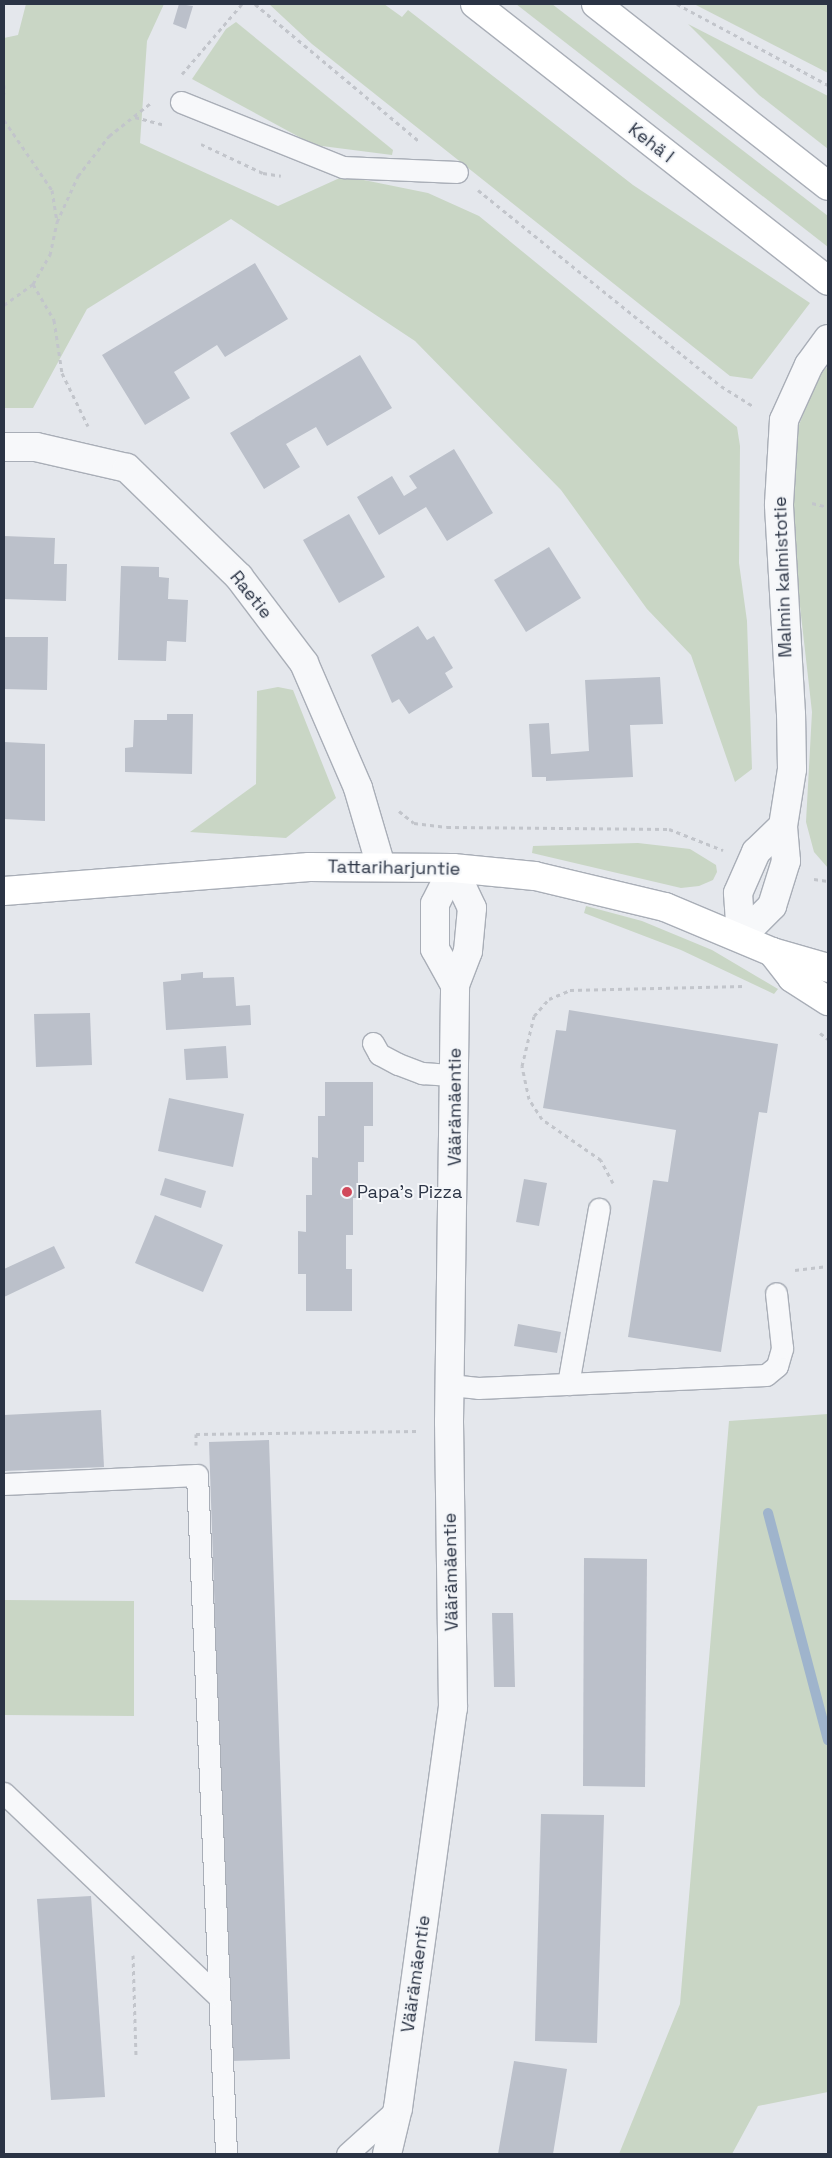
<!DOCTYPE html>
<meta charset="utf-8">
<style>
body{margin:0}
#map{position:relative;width:832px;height:2158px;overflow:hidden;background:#e4e7ec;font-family:"Space Grotesk",sans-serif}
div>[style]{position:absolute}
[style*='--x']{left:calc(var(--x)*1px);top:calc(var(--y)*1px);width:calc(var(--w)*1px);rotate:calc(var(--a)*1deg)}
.green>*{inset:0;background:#c9d6c5}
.stream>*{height:10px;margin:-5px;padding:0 5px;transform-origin:5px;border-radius:5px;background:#9fb4cc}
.building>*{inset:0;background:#bbc0ca}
.path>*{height:3px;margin-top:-1.5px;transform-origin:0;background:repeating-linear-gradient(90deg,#c2c5cb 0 4px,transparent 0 8px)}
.roads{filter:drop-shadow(1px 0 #a9aeb7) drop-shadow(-1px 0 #a9aeb7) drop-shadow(0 1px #a9aeb7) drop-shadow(0 -1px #a9aeb7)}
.service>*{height:21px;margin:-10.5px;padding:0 10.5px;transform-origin:10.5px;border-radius:10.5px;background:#f7f8fa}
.minor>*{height:28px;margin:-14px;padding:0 14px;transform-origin:14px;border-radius:14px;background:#f7f8fa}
.primary>*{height:28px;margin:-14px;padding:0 14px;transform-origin:14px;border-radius:14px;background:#fff}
.trunk>*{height:28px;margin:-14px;padding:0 14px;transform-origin:14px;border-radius:14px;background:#fff}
.dots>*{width:14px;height:14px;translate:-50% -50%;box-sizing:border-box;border:2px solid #f4f6f9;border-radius:50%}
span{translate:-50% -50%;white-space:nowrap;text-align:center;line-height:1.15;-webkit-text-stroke:4px #f4f6f9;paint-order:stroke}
.street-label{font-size:18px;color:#2b3445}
.poi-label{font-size:18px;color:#2b3445}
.left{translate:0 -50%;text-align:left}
.frame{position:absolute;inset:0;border:5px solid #2b3445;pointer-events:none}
</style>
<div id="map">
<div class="green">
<div style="clip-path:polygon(26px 4px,164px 4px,147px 41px,140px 143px,278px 206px,344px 176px,428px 193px,479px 216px,737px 427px,740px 446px,739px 563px,747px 621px,752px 769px,735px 782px,691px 655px,647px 609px,561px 490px,415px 341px,231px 219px,87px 309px,33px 408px,4px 408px,4px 38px,18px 35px)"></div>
<div style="clip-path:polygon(269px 4px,384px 4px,402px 17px,408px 10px,633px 185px,810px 303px,752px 379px,730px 376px,312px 44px)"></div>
<div style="clip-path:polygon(516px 4px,552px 4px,828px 216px,828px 247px)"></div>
<div style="clip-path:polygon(694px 4px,828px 4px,828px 73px)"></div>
<div style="clip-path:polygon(236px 22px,393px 150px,392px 155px,314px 145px,192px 79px,226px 29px)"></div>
<div style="clip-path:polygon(688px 24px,828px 96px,828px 149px,759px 95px)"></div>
<div style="clip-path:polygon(828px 366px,828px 868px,814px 852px,806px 822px,812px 712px,792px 536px,793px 440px,818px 377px)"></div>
<div style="clip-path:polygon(278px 687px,293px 690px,336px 798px,286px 838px,190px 832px,256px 784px,257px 691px)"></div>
<div style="clip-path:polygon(638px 843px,690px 849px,716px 865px,717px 872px,713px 880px,699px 886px,681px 888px,532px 853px,533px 846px)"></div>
<div style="clip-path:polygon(586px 906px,642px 921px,712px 950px,778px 989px,774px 994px,681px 950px,584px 913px)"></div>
<div style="clip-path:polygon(828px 1414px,828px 2092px,758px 2106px,732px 2154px,619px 2154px,680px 2004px,729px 1421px)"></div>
<div style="clip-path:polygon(4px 1600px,134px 1601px,134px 1716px,4px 1715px)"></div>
</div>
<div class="stream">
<div style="--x:768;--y:1513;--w:235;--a:75.2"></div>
</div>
<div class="building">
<div style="clip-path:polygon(179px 4px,193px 6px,186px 29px,173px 24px)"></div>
<div style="clip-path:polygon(255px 263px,288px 319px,225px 357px,217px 345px,174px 372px,190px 398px,145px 425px,102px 355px)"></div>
<div style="clip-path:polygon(360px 355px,392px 408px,327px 446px,316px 427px,286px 444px,300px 467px,264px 489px,230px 433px)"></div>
<div style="clip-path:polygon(454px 449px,493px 513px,447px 541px,426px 507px,379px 535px,357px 497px,392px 476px,404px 496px,417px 488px,409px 476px)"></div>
<div style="clip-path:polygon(349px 514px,385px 577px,339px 603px,303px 540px)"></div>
<div style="clip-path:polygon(4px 536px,55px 538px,54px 564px,67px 564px,66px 601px,4px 599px)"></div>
<div style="clip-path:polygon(549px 547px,581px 598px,526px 632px,494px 580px)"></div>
<div style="clip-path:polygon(121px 566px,159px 567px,159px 577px,169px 578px,168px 599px,188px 600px,186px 642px,167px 641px,166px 661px,118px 660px)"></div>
<div style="clip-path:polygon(418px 626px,427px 640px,434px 636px,453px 668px,445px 673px,453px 687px,409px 714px,399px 699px,392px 703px,371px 655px)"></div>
<div style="clip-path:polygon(4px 637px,48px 637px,47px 690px,4px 689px)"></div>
<div style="clip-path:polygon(660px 677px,663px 724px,630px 725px,633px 777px,546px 781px,546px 777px,532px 777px,529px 724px,549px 723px,551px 754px,589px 751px,585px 680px)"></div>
<div style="clip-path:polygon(167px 714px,193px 714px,192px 774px,125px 772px,125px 748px,133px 747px,134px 720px,167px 720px)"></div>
<div style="clip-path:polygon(4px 742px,45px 744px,45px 821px,4px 819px)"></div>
<div style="clip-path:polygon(203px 972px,203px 978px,234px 977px,236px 1006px,250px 1005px,251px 1025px,166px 1030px,163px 982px,181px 980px,181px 974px)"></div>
<div style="clip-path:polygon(569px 1010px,778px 1044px,767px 1113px,759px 1112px,721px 1352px,628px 1337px,653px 1180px,668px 1182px,676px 1130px,543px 1108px,556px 1030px,566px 1031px)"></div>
<div style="clip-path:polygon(90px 1013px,92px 1065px,36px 1067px,34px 1014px)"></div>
<div style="clip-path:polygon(226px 1046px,228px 1078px,186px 1080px,184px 1049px)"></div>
<div style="clip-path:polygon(325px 1082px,373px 1082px,373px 1126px,364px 1126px,364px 1162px,358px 1162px,358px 1198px,353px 1198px,353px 1235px,346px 1235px,346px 1269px,352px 1269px,352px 1311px,306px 1311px,306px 1274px,298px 1274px,298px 1231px,306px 1232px,306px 1195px,312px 1195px,312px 1157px,318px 1158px,318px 1116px,325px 1116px)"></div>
<div style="clip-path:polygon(169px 1098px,244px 1114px,233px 1167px,158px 1151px)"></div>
<div style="clip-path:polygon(165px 1178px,206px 1191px,201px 1208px,160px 1195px)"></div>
<div style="clip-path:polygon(524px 1179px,547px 1183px,539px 1226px,516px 1222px)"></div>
<div style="clip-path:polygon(155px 1215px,223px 1245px,203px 1292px,135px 1263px)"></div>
<div style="clip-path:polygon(54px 1246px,65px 1268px,4px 1297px,4px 1269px)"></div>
<div style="clip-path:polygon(518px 1324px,561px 1332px,557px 1353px,514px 1346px)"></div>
<div style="clip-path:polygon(101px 1410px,104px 1467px,4px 1471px,4px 1415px)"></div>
<div style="clip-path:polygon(269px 1440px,290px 2059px,230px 2061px,209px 1442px)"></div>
<div style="clip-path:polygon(584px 1558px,647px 1559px,645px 1787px,583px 1786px)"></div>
<div style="clip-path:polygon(492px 1613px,513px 1613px,515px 1687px,494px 1687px)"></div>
<div style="clip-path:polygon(541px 1814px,604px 1815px,597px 2043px,535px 2041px)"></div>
<div style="clip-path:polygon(91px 1896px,105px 2097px,51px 2100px,37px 1899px)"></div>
<div style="clip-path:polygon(514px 2061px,567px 2069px,553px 2154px,498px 2154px)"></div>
</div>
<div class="path">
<div style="--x:255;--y:4;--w:214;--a:39.9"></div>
<div style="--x:677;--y:4;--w:171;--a:28.2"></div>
<div style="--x:182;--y:74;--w:92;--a:-49.4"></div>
<div style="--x:4;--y:85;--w:9;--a:90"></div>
<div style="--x:135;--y:117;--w:28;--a:15"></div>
<div style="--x:4;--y:120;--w:85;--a:55.6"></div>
<div style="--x:52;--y:190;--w:31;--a:81"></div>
<div style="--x:201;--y:144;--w:68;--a:25.1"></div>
<div style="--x:263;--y:173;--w:18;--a:9"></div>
<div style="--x:478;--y:190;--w:312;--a:38.9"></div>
<div style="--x:721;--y:386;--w:39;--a:32"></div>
<div style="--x:33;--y:284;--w:42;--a:59.7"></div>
<div style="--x:54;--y:320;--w:54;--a:81.4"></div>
<div style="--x:62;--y:373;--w:59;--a:63.9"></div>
<div style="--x:4;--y:305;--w:36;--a:-36"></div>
<div style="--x:33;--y:284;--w:34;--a:-60"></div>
<div style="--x:50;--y:255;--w:34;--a:-78"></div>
<div style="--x:57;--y:222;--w:51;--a:-65.5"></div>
<div style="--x:78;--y:176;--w:51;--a:-52.2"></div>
<div style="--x:109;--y:136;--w:55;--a:-38.3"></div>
<div style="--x:812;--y:503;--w:16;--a:14"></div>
<div style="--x:399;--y:811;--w:19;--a:39"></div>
<div style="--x:414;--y:823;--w:33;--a:7"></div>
<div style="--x:447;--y:827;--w:222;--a:0.5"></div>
<div style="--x:669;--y:829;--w:58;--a:21.3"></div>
<div style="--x:814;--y:879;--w:14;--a:8"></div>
<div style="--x:820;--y:1033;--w:10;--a:37"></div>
<div style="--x:613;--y:1183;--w:26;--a:-118"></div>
<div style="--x:601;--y:1160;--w:72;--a:-145.2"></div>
<div style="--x:542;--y:1119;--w:24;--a:-123"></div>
<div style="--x:529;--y:1099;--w:34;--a:-102"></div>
<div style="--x:522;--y:1066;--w:51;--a:-76.5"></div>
<div style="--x:534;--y:1016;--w:23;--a:-49"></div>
<div style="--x:549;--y:999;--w:23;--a:-23"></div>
<div style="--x:570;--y:990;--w:174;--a:-1.3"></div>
<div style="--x:795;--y:1270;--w:33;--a:-7"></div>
<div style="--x:196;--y:1445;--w:11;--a:-90"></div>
<div style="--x:196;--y:1434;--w:222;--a:-0.8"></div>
<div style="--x:133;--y:1955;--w:100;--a:88.3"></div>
</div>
<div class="roads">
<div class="service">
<div style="--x:181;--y:102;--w:175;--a:21.9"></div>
<div style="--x:343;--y:167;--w:114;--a:2.5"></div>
<div style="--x:373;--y:1043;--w:13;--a:61"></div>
<div style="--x:379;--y:1054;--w:21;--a:28"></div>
<div style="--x:398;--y:1064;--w:26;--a:21"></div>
<div style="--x:422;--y:1073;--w:32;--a:4"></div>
<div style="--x:568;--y:1384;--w:178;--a:-80"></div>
<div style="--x:450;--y:1385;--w:28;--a:6"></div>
<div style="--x:478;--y:1388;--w:288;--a:-2.6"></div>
<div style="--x:766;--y:1375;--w:14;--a:-39"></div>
<div style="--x:777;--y:1366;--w:19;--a:-74"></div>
<div style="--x:782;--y:1348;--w:55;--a:-96.2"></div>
<div style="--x:4;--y:1484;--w:193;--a:-2.7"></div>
<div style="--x:197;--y:1475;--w:680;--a:87.55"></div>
<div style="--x:4;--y:1793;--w:295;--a:43.5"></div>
<div style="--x:347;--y:2154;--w:69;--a:-42"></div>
</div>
<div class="minor">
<div style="--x:4;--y:447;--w:32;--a:0"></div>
<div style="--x:36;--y:447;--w:93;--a:13"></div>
<div style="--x:127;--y:468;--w:156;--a:44.2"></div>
<div style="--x:239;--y:577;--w:108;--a:52.9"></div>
<div style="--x:304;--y:663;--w:136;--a:66.6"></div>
<div style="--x:358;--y:788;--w:81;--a:73.6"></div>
<div style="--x:453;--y:868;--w:40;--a:116.6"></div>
<div style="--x:435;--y:904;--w:45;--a:90"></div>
<div style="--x:435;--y:949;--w:41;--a:60.9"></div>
<div style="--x:741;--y:937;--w:44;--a:-45"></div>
<div style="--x:772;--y:906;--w:47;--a:-72.7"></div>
<div style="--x:786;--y:861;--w:35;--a:-95"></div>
<div style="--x:783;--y:826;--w:58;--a:-81"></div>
<div style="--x:792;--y:769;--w:55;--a:-91"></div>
<div style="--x:791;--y:714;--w:210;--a:-93.3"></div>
<div style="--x:779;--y:504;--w:84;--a:-86.6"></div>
<div style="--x:784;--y:420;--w:60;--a:-65.6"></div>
<div style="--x:809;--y:365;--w:32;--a:-54"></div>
<div style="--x:741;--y:937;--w:44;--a:-93.9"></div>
<div style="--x:738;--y:893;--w:45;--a:-66.3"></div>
<div style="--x:756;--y:852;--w:37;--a:-44"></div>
<div style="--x:387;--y:2154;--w:47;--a:-76.6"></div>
<div style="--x:398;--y:2108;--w:404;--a:-82.2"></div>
<div style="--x:453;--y:1708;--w:286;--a:-90.8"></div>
<div style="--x:449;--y:1422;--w:437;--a:-89.2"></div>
<div style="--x:455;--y:985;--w:36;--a:-69"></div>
<div style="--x:468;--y:951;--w:43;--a:-84.7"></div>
<div style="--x:472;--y:908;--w:44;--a:-115.4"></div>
</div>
<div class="primary">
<div style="--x:4;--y:891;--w:306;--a:-4.5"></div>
<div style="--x:309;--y:867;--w:144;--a:0.4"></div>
<div style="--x:453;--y:868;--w:82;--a:5.6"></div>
<div style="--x:535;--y:876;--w:134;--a:13.4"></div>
<div style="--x:665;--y:907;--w:116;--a:22.8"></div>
<div style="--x:772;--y:952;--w:58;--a:15.9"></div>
<div style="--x:772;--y:952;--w:33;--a:52"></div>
<div style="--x:792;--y:978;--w:43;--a:32.6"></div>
</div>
<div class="trunk">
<div style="--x:475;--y:4;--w:449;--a:38.1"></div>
<div style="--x:596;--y:4;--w:295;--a:38.1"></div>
</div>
</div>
<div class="dots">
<div style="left:347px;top:1192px;background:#d1495b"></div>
</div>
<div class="street-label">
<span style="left:651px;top:143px;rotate:38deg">Kehä I</span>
<span style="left:783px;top:577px;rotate:-92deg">Malmin kalmistotie</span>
<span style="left:251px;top:595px;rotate:51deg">Raetie</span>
<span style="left:394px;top:868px;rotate:1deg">Tattariharjuntie</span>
<span style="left:455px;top:1107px;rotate:-90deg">Väärämäentie</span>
<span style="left:451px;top:1572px;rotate:-91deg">Väärämäentie</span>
<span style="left:416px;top:1974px;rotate:-82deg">Väärämäentie</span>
</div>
<div class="poi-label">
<span class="left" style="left:357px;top:1192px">Papa's Pizza</span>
</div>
<div class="frame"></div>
</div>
